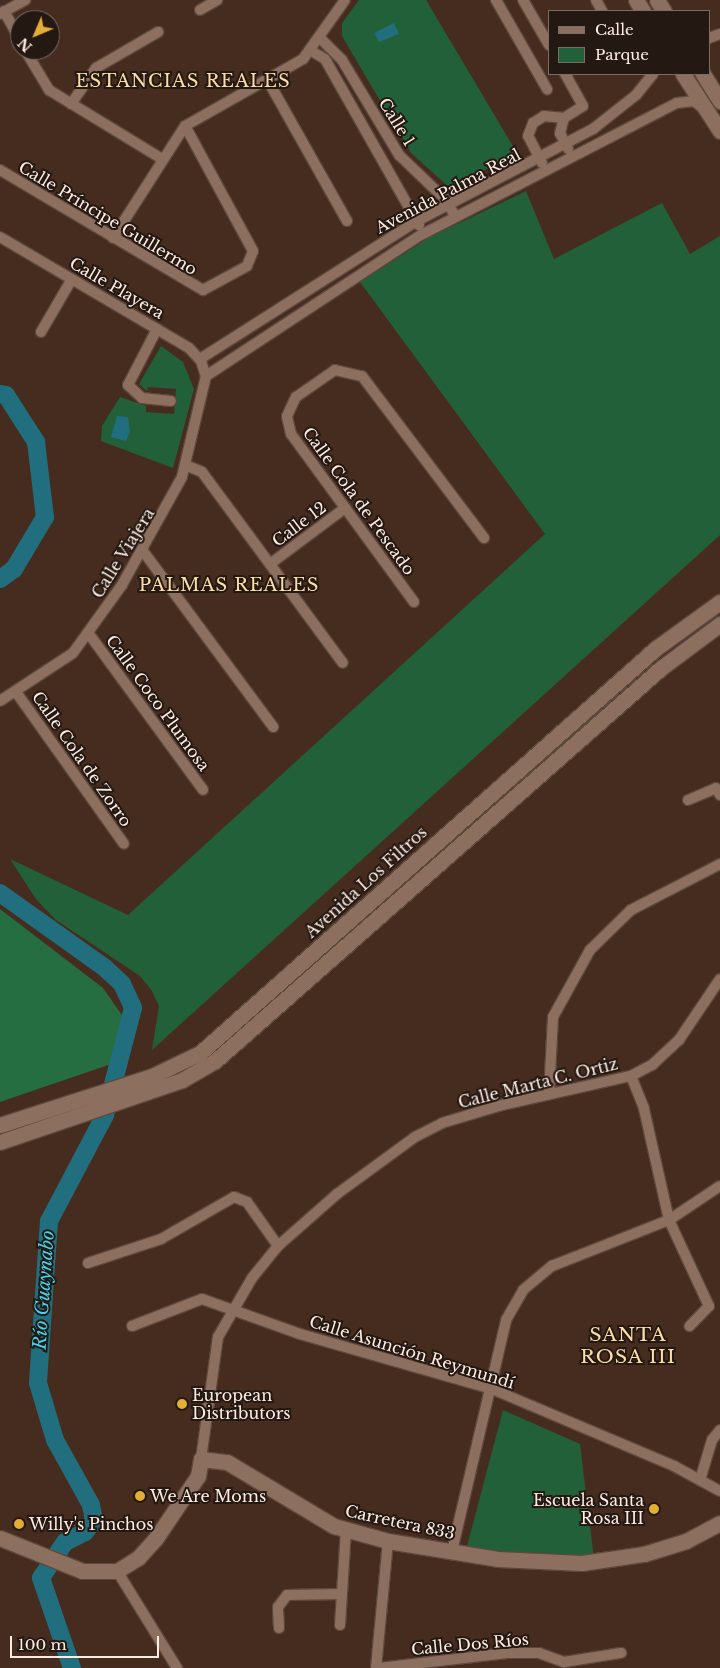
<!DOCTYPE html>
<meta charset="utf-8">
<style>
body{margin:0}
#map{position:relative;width:720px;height:1668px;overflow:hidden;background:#462c1f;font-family:"Libre Baskerville",serif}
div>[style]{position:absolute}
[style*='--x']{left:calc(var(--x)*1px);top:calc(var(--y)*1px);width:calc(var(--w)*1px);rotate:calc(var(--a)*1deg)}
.green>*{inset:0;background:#226039}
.forest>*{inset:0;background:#256e41}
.water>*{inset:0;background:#216f7e}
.river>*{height:18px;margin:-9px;padding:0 9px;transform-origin:9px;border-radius:9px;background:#216f7e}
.roads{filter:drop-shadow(1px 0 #5d483c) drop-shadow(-1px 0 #5d483c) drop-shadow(0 1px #5d483c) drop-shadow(0 -1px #5d483c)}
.street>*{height:10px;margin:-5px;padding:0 5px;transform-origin:5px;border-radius:5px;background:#8d6f60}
.secondary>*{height:15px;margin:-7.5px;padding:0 7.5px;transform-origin:7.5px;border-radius:7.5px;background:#8d6f60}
.dots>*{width:14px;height:14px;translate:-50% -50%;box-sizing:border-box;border:2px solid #241812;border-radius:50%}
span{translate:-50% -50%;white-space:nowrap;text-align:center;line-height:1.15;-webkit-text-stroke:4px #241812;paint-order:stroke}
.street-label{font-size:16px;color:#fdece3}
.poi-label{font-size:16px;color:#fdece3}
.left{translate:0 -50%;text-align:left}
.right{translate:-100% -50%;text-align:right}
.neighbourhood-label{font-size:18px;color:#fcdda5;letter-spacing:1px}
.water-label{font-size:18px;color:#42d5f2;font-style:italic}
.quarter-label{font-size:19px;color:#fcdda5;letter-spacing:1px}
.legend{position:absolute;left:548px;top:10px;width:162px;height:65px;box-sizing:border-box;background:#241812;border:1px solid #7b6d66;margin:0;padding:6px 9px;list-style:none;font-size:15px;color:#fdece3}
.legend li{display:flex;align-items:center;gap:10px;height:25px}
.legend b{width:25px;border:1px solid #7b6d66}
.north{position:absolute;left:10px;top:10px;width:50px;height:50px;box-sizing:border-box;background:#241812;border:1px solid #7b6d66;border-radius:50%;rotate:225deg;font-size:14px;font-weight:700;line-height:20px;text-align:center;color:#fdece3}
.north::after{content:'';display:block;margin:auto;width:18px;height:22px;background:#e4ae35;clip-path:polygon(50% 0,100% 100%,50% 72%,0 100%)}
.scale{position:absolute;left:10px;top:1636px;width:149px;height:22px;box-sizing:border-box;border:2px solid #fdece3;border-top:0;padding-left:6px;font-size:15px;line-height:18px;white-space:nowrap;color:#fdece3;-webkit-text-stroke:4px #241812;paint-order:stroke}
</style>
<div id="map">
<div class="green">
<div style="clip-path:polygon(359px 0,426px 0,517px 153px,450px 188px,411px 153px,342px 36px,342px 23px)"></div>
<div style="clip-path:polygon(526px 191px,554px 259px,662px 203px,690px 254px,720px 236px,720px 535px,152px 1050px,159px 1006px,152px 991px,140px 976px,56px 920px,36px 899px,10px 859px,128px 915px,545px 534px,360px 282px,430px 237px)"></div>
<div style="clip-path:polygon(161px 346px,183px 362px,194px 389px,173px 468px,101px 441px,102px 426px,120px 397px,146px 406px,146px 412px,174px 414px,176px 389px,148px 387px,147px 391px,139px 384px)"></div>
<div style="clip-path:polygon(503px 1410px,580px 1444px,594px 1559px,466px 1550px)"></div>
</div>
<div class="forest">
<div style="clip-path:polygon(0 909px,103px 988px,124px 1018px,127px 1034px,117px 1062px,0 1102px)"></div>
</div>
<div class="water">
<div style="clip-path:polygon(394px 23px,399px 34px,379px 42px,374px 33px)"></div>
<div style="clip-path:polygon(117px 416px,128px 417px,130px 432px,126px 441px,111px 437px)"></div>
</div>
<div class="river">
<div style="--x:0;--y:394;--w:6;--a:9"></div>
<div style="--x:6;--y:395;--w:56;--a:57.4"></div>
<div style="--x:36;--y:442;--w:76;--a:83.2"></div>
<div style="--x:45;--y:517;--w:61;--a:120.8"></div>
<div style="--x:14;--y:569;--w:17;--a:144"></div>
<div style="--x:0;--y:893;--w:129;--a:35.5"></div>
<div style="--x:105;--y:968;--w:23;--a:43"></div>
<div style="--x:122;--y:984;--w:26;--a:65"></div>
<div style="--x:133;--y:1008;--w:111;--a:104.7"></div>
<div style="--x:105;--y:1115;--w:120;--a:117.8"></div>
<div style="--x:49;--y:1221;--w:162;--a:93.9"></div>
<div style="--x:38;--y:1383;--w:59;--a:73.4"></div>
<div style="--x:55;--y:1440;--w:74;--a:61"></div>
<div style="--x:91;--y:1505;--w:15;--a:79"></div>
<div style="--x:94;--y:1520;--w:15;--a:127"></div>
<div style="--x:85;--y:1532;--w:22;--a:153"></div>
<div style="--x:65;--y:1542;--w:43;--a:123.7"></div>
<div style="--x:41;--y:1578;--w:95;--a:71"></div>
</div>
<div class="roads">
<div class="street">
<div style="--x:496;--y:0;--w:103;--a:60.2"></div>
<div style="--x:523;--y:0;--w:52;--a:60"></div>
<div style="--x:596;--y:0;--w:13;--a:61"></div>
<div style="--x:200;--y:10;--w:20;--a:-30"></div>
<div style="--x:4;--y:11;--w:33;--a:61"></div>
<div style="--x:0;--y:14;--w:29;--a:-29"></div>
<div style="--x:319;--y:37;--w:33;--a:45"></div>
<div style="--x:342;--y:60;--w:111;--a:59"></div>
<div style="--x:399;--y:155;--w:62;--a:43.7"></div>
<div style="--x:444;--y:198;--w:22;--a:58"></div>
<div style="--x:709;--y:38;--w:12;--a:-20"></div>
<div style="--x:25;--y:50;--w:47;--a:59"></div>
<div style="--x:49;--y:90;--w:132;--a:31.4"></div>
<div style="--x:310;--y:50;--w:17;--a:31"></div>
<div style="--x:325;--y:59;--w:191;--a:60.5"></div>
<div style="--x:267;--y:79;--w:163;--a:60.6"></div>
<div style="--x:71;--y:104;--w:44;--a:-55.2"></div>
<div style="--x:96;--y:68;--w:72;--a:-30.1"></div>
<div style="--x:564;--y:118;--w:16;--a:105"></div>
<div style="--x:560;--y:133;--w:18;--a:63"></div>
<div style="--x:542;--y:163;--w:30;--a:-117"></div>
<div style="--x:528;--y:136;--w:14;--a:-69"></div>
<div style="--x:533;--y:123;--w:13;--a:-32"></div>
<div style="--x:544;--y:116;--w:20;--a:6"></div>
<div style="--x:564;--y:118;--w:22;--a:-32"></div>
<div style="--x:583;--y:106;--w:37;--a:-119"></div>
<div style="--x:0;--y:170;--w:236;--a:30.6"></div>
<div style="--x:203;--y:290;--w:50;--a:-28.6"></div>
<div style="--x:247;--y:266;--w:16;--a:-68"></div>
<div style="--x:253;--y:251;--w:142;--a:-118.5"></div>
<div style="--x:0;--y:237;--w:219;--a:30.4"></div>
<div style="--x:189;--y:348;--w:18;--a:47"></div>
<div style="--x:201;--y:361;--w:16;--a:72"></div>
<div style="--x:206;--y:376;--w:104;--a:103.4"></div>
<div style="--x:182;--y:477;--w:124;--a:119.1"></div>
<div style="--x:122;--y:585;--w:84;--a:125.8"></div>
<div style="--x:73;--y:653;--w:87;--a:146.7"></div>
<div style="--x:113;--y:238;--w:133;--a:-57.3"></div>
<div style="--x:185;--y:126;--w:136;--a:-29.6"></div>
<div style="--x:303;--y:59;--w:72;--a:-54.6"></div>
<div style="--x:157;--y:329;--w:63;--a:117.4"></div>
<div style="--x:128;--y:385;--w:19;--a:43"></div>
<div style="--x:142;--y:398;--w:29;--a:6"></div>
<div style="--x:41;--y:332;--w:61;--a:-59.7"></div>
<div style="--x:200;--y:359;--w:257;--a:-32.5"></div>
<div style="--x:417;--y:221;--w:199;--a:-27.6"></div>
<div style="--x:593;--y:129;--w:55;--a:-38.3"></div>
<div style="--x:636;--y:95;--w:27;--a:-51"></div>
<div style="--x:206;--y:376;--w:257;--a:-33.3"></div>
<div style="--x:421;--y:235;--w:288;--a:-27.3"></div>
<div style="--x:677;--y:103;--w:17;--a:-7"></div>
<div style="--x:694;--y:101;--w:11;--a:38"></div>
<div style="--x:185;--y:465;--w:18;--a:22"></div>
<div style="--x:202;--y:472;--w:237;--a:53.6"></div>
<div style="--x:143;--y:551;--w:219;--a:53.5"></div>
<div style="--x:270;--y:564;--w:94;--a:-36.7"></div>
<div style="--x:414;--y:602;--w:208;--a:-126.2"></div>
<div style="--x:291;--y:434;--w:18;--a:-103"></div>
<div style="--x:287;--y:416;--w:21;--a:-65"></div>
<div style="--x:296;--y:397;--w:47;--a:-34.7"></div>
<div style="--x:335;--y:370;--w:28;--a:13"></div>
<div style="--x:362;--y:376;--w:203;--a:53"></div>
<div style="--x:89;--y:634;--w:193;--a:53.8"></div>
<div style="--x:16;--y:692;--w:186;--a:54.6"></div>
<div style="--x:688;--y:800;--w:30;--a:-23"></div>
<div style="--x:716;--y:788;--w:8;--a:60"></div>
<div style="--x:631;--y:1076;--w:35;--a:68"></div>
<div style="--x:644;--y:1109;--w:114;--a:77.3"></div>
<div style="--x:669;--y:1220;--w:95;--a:65.1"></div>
<div style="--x:709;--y:1306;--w:28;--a:134"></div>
<div style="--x:549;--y:1094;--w:77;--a:-87"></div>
<div style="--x:553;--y:1017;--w:77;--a:-61.1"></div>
<div style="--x:590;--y:950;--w:57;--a:-44.3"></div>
<div style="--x:631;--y:910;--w:100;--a:-27.3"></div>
<div style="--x:88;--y:1263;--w:77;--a:-18.2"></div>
<div style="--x:161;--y:1239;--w:84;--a:-29.9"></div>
<div style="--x:234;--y:1197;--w:14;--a:21"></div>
<div style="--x:247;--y:1202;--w:54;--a:54.8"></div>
<div style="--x:132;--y:1326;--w:75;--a:-21.1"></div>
<div style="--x:202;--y:1299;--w:104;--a:19.7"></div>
<div style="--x:300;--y:1334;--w:200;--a:16"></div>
<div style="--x:492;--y:1389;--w:198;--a:22.9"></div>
<div style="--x:674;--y:1466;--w:52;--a:28.5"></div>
<div style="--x:201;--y:1459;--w:123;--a:-82.1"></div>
<div style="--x:218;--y:1337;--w:68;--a:-60"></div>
<div style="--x:252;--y:1278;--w:41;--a:-50.9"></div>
<div style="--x:278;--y:1246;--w:79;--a:-41.4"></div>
<div style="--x:337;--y:1194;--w:97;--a:-36.2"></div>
<div style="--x:415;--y:1137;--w:30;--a:-27"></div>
<div style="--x:442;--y:1123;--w:63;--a:-16.7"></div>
<div style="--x:502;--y:1105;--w:132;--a:-12.7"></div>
<div style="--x:631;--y:1076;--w:24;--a:-28"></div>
<div style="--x:652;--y:1065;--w:37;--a:-43"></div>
<div style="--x:679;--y:1040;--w:73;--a:-56.1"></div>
<div style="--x:700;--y:1480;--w:42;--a:-73.3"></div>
<div style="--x:712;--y:1440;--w:13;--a:-51"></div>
<div style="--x:452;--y:1551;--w:237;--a:-76.8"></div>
<div style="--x:506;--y:1320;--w:34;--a:-60"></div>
<div style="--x:523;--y:1290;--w:38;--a:-40"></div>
<div style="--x:552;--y:1266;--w:126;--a:-21.5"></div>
<div style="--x:669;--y:1220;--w:61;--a:-33.7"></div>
<div style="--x:117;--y:1571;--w:114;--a:58.3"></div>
<div style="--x:340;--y:1625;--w:95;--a:-86.4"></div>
<div style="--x:279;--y:1628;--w:21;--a:-93"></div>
<div style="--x:278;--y:1607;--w:15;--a:-53"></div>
<div style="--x:287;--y:1595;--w:53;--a:-1.1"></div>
<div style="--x:376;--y:1668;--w:128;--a:-84.6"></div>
<div style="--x:379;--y:1668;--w:129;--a:-6.7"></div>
<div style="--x:507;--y:1653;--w:32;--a:0"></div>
<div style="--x:539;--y:1653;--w:27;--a:20"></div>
<div style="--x:564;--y:1662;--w:58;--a:-9"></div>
</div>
<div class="secondary">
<div style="--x:636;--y:0;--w:13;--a:58"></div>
<div style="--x:657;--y:0;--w:13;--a:58"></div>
<div style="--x:683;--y:74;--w:68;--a:57"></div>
<div style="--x:703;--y:74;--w:32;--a:58"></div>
<div style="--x:0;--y:1125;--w:160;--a:-17.9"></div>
<div style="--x:152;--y:1076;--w:53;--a:-25.6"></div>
<div style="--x:200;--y:1053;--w:608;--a:-41.6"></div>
<div style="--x:655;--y:649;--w:80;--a:-35.9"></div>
<div style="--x:0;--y:1142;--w:192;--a:-18.8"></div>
<div style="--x:182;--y:1080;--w:38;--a:-30"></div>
<div style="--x:215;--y:1061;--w:594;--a:-41.39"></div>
<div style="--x:661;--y:668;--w:74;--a:-36.7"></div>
<div style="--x:0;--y:1538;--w:88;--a:21.9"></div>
<div style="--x:82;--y:1571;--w:35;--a:0"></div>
<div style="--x:117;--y:1571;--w:25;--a:-32"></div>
<div style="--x:138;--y:1558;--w:27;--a:-48"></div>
<div style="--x:156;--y:1538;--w:75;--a:-55.9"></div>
<div style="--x:198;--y:1476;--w:17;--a:-80"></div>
<div style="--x:201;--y:1459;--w:26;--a:7"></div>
<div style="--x:227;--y:1462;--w:125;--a:30.9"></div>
<div style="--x:334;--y:1526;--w:56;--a:15.5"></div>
<div style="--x:388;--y:1541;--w:111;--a:9.3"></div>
<div style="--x:498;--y:1559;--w:84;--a:2.7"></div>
<div style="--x:582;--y:1563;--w:63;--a:-8.3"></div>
<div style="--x:644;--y:1554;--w:44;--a:-17.2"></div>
<div style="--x:686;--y:1541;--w:38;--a:-28"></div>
</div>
</div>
<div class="dots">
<div style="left:182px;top:1404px;background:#e4ae35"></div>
<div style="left:140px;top:1496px;background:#e4ae35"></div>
<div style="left:654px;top:1509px;background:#e4ae35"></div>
<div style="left:19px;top:1524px;background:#e4ae35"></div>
</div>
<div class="street-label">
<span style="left:397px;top:122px;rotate:58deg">Calle 1</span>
<span style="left:448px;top:191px;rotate:-28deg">Avenida Palma Real</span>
<span style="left:108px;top:218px;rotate:31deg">Calle Príncipe Guillermo</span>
<span style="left:117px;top:288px;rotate:30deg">Calle Playera</span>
<span style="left:359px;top:501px;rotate:54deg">Calle Cola de Pescado</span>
<span style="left:299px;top:524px;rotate:-37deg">Calle 12</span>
<span style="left:123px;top:553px;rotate:-58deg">Calle Viajera</span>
<span style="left:158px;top:703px;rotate:54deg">Calle Coco Plumosa</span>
<span style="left:82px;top:759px;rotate:55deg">Calle Cola de Zorro</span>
<span style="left:366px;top:882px;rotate:-42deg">Avenida Los Filtros</span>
<span style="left:538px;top:1083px;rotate:-14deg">Calle Marta C. Ortiz</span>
<span style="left:412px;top:1352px;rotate:17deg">Calle Asunción Reymundí</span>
<span style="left:400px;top:1522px;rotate:12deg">Carretera 833</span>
<span style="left:470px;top:1644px;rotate:-5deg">Calle Dos Ríos</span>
</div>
<div class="poi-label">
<span class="left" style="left:192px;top:1404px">European<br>Distributors</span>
<span class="left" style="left:150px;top:1496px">We Are Moms</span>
<span class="right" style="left:644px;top:1509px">Escuela Santa<br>Rosa III</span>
<span class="left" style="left:29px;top:1524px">Willy's Pinchos</span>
</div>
<div class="neighbourhood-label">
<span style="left:183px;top:81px">ESTANCIAS REALES</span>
<span style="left:229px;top:585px">PALMAS REALES</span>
</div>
<div class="water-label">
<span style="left:44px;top:1290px;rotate:-86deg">Río Guaynabo</span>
</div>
<div class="quarter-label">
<span style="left:628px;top:1346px">SANTA<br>ROSA III</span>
</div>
<ul class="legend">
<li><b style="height:6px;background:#8d6f60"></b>Calle</li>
<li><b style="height:14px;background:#226039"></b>Parque</li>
</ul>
<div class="north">N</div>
<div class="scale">100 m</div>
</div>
